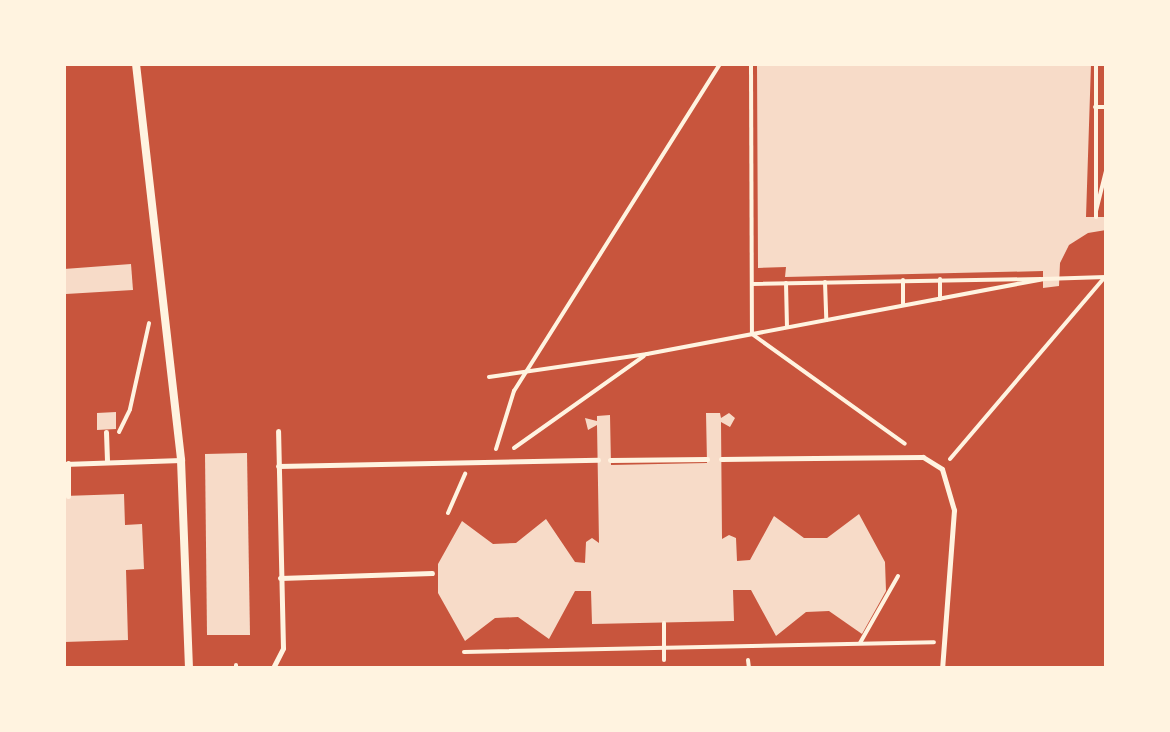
<!DOCTYPE html>
<style>
body{margin:0}
#map{position:relative;width:1170px;height:732px;overflow:hidden;background:#c8553d;font-family:Roboto,sans-serif}
div>[style]{position:absolute}
[style*='--x']{left:calc(var(--x)*1px);top:calc(var(--y)*1px);width:calc(var(--w)*1px);rotate:calc(var(--a)*1deg)}
.building>*{inset:0;background:#f7dbc8}
.path>*{height:4px;margin:-2px;padding:0 2px;transform-origin:2px;border-radius:2px;background:#fff3e0}
.service>*{height:5px;margin:-2.5px;padding:0 2.5px;transform-origin:2.5px;border-radius:2.5px;background:#fff3e0}
.minor>*{height:8px;margin:-4px;padding:0 4px;transform-origin:4px;border-radius:4px;background:#fff3e0}
span{translate:-50% -50%;white-space:nowrap;text-align:center;line-height:1.15;-webkit-text-stroke:6px #fff3e0;paint-order:stroke}
.frame{position:absolute;inset:0;border:66px solid #fff3e0;pointer-events:none}
</style>
<div id="map">
<div class="building">
<div style="clip-path:polygon(757px 64px,1091px 64px,1086px 217px,1106px 217px,1106px 230px,1088px 233px,1069px 245px,1060px 263px,1059px 286px,1043px 288px,1043px 271px,785px 277px,786px 267px,758px 268px)"></div>
<div style="clip-path:polygon(131px 264px,133px 290px,66px 294px,64px 269px)"></div>
<div style="clip-path:polygon(116px 412px,116px 429px,97px 430px,97px 413px)"></div>
<div style="clip-path:polygon(706px 413px,720px 413px,721px 418px,729px 413px,735px 418px,730px 427px,721px 422px,722px 539px,729px 535px,736px 538px,737px 561px,750px 560px,774px 516px,804px 538px,827px 538px,859px 514px,885px 562px,886px 591px,862px 634px,829px 611px,806px 612px,776px 636px,751px 590px,733px 590px,734px 621px,592px 624px,591px 591px,575px 591px,549px 639px,518px 617px,495px 618px,465px 641px,438px 593px,438px 564px,462px 521px,493px 544px,516px 543px,546px 519px,575px 562px,585px 563px,586px 542px,592px 538px,599px 543px,597px 425px,588px 430px,585px 418px,597px 421px,597px 416px,610px 415px,611px 465px,707px 463px)"></div>
<div style="clip-path:polygon(247px 453px,250px 635px,207px 635px,205px 454px)"></div>
<div style="clip-path:polygon(124px 494px,125px 525px,142px 524px,144px 569px,126px 570px,128px 640px,64px 642px,64px 496px)"></div>
</div>
<div class="path">
<div style="--x:751;--y:64;--w:270;--a:89.8"></div>
<div style="--x:752;--y:334;--w:188;--a:35.7"></div>
<div style="--x:1095;--y:107;--w:11;--a:0"></div>
<div style="--x:1096;--y:211;--w:41;--a:-76"></div>
<div style="--x:1096;--y:217;--w:153;--a:-90"></div>
<div style="--x:940;--y:279;--w:20;--a:90"></div>
<div style="--x:903;--y:280;--w:25;--a:90"></div>
<div style="--x:825;--y:282;--w:38;--a:88"></div>
<div style="--x:786;--y:283;--w:44;--a:88.7"></div>
<div style="--x:752;--y:284;--w:289;--a:-1"></div>
<div style="--x:489;--y:377;--w:160;--a:-8.3"></div>
<div style="--x:647;--y:354;--w:403;--a:-10.7"></div>
<div style="--x:1043;--y:279;--w:63;--a:-1.8"></div>
<div style="--x:119;--y:432;--w:25;--a:-64"></div>
<div style="--x:130;--y:409;--w:88;--a:-77.5"></div>
<div style="--x:514;--y:448;--w:159;--a:-35.3"></div>
<div style="--x:496;--y:449;--w:61;--a:-72.8"></div>
<div style="--x:514;--y:391;--w:386;--a:-57.8"></div>
<div style="--x:950;--y:459;--w:238;--a:-49.6"></div>
<div style="--x:448;--y:513;--w:43;--a:-66.4"></div>
<div style="--x:860;--y:643;--w:77;--a:-60.4"></div>
<div style="--x:464;--y:652;--w:470;--a:-1.2"></div>
<div style="--x:664;--y:660;--w:37;--a:-90"></div>
<div style="--x:748;--y:660;--w:8;--a:83"></div>
<div style="--x:236;--y:665;--w:3;--a:90"></div>
</div>
<div class="service">
<div style="--x:106;--y:432;--w:30;--a:88"></div>
<div style="--x:721;--y:459;--w:202;--a:-0.6"></div>
<div style="--x:923;--y:457;--w:22;--a:32"></div>
<div style="--x:942;--y:469;--w:43;--a:73.7"></div>
<div style="--x:954;--y:510;--w:158;--a:94.3"></div>
<div style="--x:610;--y:460;--w:97;--a:-0.6"></div>
<div style="--x:68;--y:463;--w:33;--a:90"></div>
<div style="--x:64;--y:464;--w:117;--a:-2"></div>
<div style="--x:278;--y:466;--w:320;--a:-1.1"></div>
<div style="--x:280;--y:578;--w:152;--a:-1.9"></div>
<div style="--x:273;--y:668;--w:22;--a:-63"></div>
<div style="--x:283;--y:648;--w:217;--a:-91.3"></div>
</div>
<div class="minor">
<div style="--x:136;--y:64;--w:399;--a:83.5"></div>
<div style="--x:181;--y:460;--w:208;--a:87.8"></div>
</div>
<div class="frame"></div>
</div>
